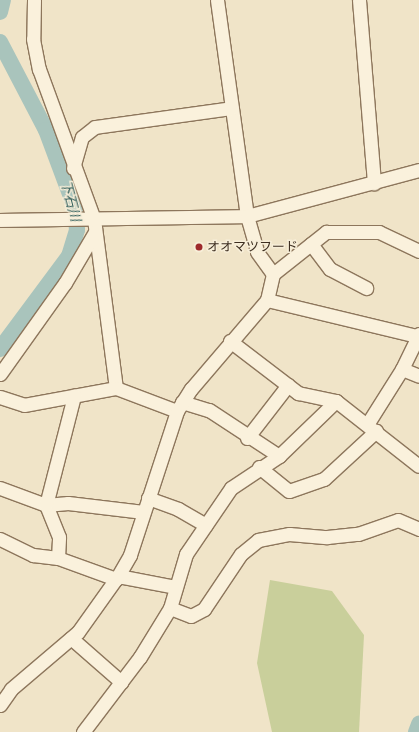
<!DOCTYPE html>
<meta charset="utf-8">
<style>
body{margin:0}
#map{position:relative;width:419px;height:732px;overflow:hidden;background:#f0e4c8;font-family:"Zilla Slab","Noto Sans JP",serif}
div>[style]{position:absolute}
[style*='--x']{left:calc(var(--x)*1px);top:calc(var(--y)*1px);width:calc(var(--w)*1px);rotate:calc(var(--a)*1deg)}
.green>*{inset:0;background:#c9cf9b}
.river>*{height:16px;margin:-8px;padding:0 8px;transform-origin:8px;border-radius:8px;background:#a9c4bc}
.roads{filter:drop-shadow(1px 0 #8d765c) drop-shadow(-1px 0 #8d765c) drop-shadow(0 1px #8d765c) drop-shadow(0 -1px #8d765c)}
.minor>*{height:13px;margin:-6.5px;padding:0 6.5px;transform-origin:6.5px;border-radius:6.5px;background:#faf1dc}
.dots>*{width:11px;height:11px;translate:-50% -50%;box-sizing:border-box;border:2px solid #f7eed8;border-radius:50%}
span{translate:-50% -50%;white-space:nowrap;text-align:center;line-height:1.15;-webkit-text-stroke:3px #f7eed8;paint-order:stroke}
.poi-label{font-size:13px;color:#3d2e20}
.left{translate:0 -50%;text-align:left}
.water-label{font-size:14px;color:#2f5d5a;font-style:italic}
</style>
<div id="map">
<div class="green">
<div style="clip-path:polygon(270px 580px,332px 591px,364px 635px,359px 732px,272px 732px,257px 663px)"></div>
</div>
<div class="river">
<div style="--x:0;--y:12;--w:12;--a:-76"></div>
<div style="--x:0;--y:42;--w:99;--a:62.4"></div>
<div style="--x:46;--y:130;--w:80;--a:69.5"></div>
<div style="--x:74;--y:205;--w:25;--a:83"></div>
<div style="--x:77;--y:230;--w:27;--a:107"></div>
<div style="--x:69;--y:256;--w:116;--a:126.6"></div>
<div style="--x:416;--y:732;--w:9;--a:-69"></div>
</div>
<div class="roads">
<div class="minor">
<div style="--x:34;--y:0;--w:39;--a:91"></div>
<div style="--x:33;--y:39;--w:31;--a:79"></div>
<div style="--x:39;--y:69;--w:160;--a:69.9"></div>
<div style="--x:94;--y:219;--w:170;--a:82.6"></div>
<div style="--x:217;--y:0;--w:218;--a:82.1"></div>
<div style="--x:247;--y:216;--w:37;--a:74"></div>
<div style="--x:257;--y:252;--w:27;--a:54"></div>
<div style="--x:359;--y:0;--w:184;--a:85.3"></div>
<div style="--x:73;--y:168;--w:32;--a:-74"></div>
<div style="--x:82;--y:137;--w:16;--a:-38"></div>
<div style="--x:95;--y:127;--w:138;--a:-7.9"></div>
<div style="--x:0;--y:220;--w:247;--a:-0.9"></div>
<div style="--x:247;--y:216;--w:178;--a:-15"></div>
<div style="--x:311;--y:244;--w:31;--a:53"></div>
<div style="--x:330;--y:269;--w:41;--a:27.8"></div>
<div style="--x:267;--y:300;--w:154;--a:13.5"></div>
<div style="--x:230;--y:341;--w:86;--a:37.4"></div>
<div style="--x:298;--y:393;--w:39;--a:12"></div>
<div style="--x:336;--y:401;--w:105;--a:38.1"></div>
<div style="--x:402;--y:369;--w:18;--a:22"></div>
<div style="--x:0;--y:374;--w:112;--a:-54.5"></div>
<div style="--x:65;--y:283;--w:59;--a:-59.5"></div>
<div style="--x:0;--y:397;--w:25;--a:18"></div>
<div style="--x:24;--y:405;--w:94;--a:-10.5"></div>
<div style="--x:116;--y:388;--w:65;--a:20.7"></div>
<div style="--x:182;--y:402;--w:28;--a:17"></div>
<div style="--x:209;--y:410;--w:84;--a:33.3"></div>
<div style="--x:368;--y:423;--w:64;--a:-57.8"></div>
<div style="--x:402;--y:369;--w:39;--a:-64"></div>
<div style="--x:247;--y:438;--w:67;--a:-52.3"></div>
<div style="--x:259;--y:467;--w:38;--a:39"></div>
<div style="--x:289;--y:491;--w:37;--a:-19"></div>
<div style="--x:324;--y:479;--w:71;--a:-42.7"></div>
<div style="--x:0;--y:488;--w:49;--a:20.3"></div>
<div style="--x:46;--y:505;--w:22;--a:-5"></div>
<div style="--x:68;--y:503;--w:76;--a:6.8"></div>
<div style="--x:148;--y:498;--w:32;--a:20"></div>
<div style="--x:178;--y:509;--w:32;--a:30"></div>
<div style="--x:0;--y:539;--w:37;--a:26"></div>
<div style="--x:33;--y:555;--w:25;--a:7"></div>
<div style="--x:58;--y:558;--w:62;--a:19.9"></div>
<div style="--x:58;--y:558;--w:21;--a:-87"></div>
<div style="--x:59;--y:537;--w:35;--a:-112"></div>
<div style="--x:46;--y:505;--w:113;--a:-75.6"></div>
<div style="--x:118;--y:576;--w:58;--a:10.9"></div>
<div style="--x:170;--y:608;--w:22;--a:21"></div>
<div style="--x:191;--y:616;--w:15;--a:-28"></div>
<div style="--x:204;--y:609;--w:66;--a:-56.1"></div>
<div style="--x:241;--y:554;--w:22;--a:-39"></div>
<div style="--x:258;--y:540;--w:32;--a:-11"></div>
<div style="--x:289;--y:534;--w:38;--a:5"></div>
<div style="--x:327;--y:537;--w:31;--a:-6"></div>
<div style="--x:358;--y:534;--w:42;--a:-19.3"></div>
<div style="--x:398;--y:520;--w:23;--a:23"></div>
<div style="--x:71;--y:638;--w:67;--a:41.3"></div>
<div style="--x:0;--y:705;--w:19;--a:-55"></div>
<div style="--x:11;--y:689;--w:88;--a:-40.4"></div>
<div style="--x:78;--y:632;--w:69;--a:-54.5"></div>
<div style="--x:118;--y:576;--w:24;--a:-60"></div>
<div style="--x:130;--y:555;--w:151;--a:-71.9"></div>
<div style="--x:177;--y:411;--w:26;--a:-58"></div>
<div style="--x:191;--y:389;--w:117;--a:-49.5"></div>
<div style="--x:267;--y:300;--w:27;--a:-77"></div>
<div style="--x:273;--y:274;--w:68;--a:-38.4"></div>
<div style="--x:326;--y:232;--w:53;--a:0"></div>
<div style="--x:379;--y:232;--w:44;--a:25.4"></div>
<div style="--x:83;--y:732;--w:94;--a:-52.8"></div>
<div style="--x:140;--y:657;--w:57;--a:-58.5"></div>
<div style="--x:170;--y:608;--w:56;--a:-73.5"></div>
<div style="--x:186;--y:554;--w:80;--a:-55.7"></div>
<div style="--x:231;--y:488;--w:58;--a:-33.7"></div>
<div style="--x:279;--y:456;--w:79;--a:-44"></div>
</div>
</div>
<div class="dots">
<div style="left:199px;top:247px;background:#9e2a2b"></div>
</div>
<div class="poi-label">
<span class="left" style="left:207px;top:247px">オオマツフード</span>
</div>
<div class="water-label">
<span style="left:70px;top:201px;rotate:75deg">下石川</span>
</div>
</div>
